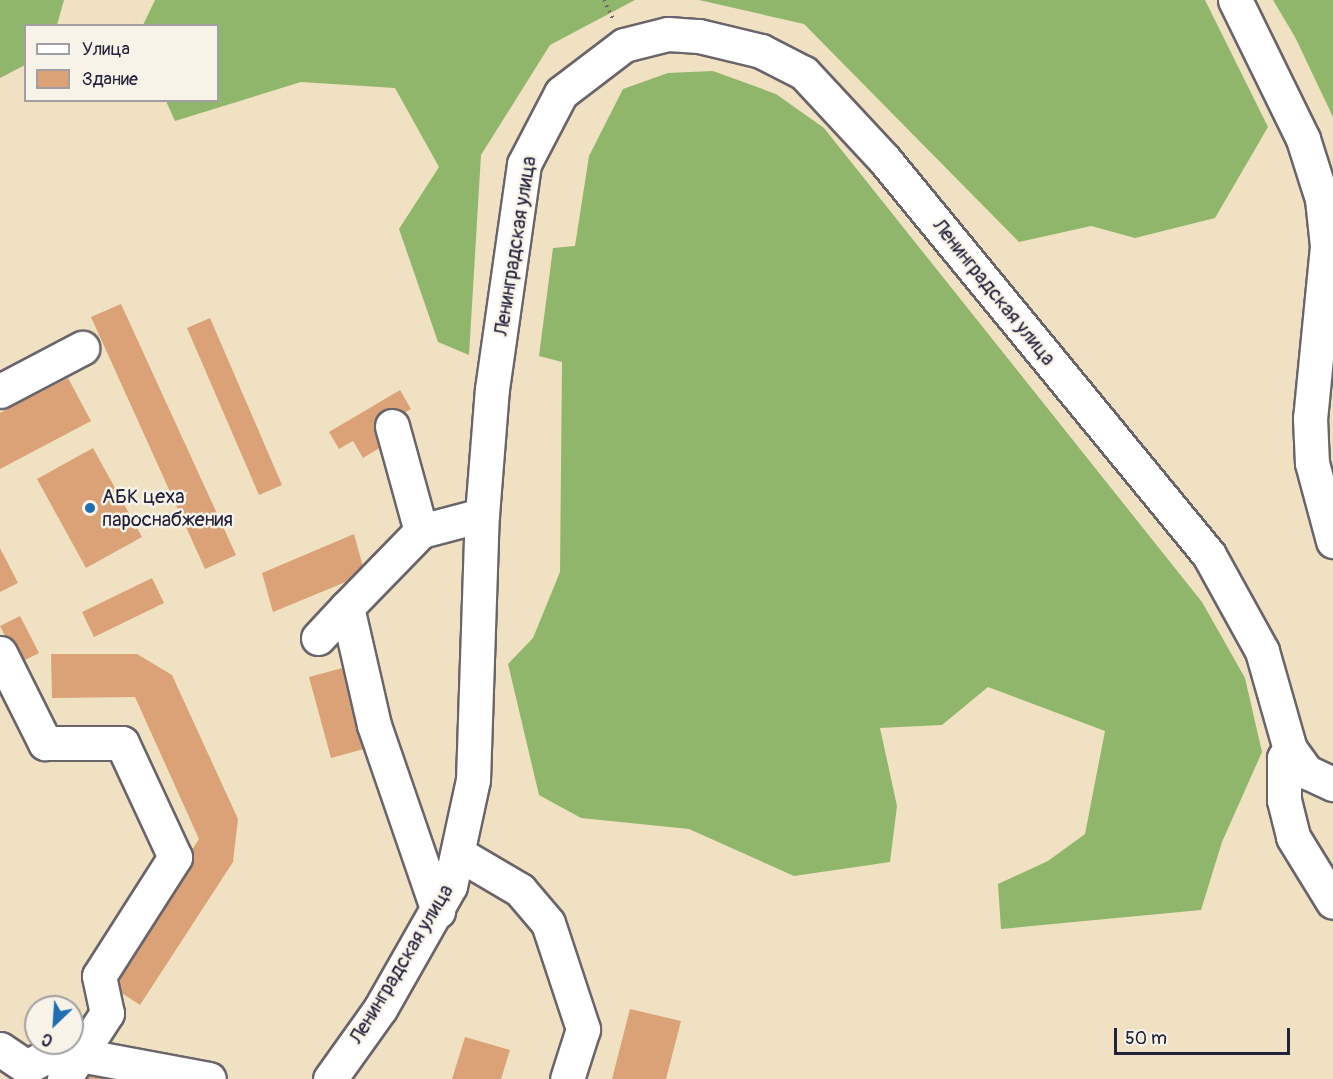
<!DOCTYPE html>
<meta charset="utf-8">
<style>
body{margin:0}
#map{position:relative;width:1333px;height:1079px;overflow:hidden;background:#f0e1c2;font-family:Pangolin,sans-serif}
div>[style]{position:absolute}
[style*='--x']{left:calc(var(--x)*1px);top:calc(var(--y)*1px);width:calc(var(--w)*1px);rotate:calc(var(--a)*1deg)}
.forest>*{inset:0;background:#90b66b}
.building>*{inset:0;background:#dba277}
.path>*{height:4px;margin-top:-2px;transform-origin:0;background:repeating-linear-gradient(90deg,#6a656a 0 1.5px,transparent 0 6px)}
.roads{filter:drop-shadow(2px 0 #6a656a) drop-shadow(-2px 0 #6a656a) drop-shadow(0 2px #6a656a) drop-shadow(0 -2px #6a656a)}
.minor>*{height:33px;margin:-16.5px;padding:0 16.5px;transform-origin:16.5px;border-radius:16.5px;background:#fff}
.dots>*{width:16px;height:16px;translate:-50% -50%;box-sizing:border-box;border:3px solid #f7f3e8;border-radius:50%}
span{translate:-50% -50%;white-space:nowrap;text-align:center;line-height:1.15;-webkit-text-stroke:5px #f7f3e8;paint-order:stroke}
.street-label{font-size:20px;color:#22223b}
.poi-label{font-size:20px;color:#22223b}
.left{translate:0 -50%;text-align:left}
.legend{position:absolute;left:24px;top:24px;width:195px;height:78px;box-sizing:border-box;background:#f7f3e8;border:2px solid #a29fa3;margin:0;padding:8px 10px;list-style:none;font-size:18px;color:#22223b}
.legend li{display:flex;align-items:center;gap:12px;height:30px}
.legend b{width:30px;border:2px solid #a29fa3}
.north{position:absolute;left:24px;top:995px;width:60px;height:60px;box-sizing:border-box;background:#f7f3e8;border:2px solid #a29fa3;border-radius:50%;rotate:205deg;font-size:16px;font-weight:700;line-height:24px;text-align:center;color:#22223b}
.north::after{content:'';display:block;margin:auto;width:21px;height:27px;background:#1f6fb2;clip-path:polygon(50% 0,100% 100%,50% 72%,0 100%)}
.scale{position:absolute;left:1114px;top:1028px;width:176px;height:27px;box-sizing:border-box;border:3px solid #22223b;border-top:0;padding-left:8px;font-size:18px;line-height:21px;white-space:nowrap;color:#22223b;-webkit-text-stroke:4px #f7f3e8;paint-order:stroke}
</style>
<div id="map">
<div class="forest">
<div style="clip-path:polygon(0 0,64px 0,57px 25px,26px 26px,25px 65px,0 78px)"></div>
<div style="clip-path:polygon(155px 0,635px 0,550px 45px,481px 155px,469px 355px,438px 342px,399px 229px,439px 167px,395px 88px,301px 82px,175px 121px,166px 101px,218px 100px,218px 26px,143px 25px)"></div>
<div style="clip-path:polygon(699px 0,1205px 0,1268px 127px,1215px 218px,1135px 238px,1091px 226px,1019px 242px,804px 24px)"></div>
<div style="clip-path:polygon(1273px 0,1333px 0,1333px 117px,1295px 37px)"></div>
<div style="clip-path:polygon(713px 71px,776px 94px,824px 128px,1202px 602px,1245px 678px,1262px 752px,1222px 842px,1201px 910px,1001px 929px,998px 884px,1048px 861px,1085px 834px,1105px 731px,988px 687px,942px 725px,880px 728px,897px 806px,890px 862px,794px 876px,689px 829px,581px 818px,539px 795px,508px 664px,533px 638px,560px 572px,562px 362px,539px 356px,553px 248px,575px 246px,589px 156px,623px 89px,668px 73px)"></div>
</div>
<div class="building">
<div style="clip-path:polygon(121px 304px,236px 555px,205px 569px,91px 317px)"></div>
<div style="clip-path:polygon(210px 318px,282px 485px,259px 495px,187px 328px)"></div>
<div style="clip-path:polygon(68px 378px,91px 421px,0 469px,0 413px)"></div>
<div style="clip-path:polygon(400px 390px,411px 409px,382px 426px,391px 441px,363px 458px,353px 441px,339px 449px,329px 432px)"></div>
<div style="clip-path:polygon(93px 448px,142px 537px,86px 568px,37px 479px)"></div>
<div style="clip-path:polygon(354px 534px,365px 574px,273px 612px,262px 573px)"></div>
<div style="clip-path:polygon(0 548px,18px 583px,0 592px)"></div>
<div style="clip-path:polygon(152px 578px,164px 603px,94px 637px,82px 612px)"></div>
<div style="clip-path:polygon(20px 616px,39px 653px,19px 663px,0 626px)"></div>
<div style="clip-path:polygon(51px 654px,137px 654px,172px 675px,238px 819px,233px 862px,140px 1005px,105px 982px,199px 839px,135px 697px,52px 698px)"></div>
<div style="clip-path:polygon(350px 666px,371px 747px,331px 758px,309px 677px)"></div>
<div style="clip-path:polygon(630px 1009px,681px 1021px,666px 1079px,612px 1079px)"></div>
<div style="clip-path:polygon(465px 1037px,510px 1050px,501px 1079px,452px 1079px)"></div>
<div style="clip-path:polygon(85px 1066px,104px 1079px,76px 1079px)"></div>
</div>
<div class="path">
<div style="--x:604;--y:0;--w:23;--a:65"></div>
</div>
<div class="roads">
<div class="minor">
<div style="--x:1235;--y:0;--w:155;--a:63.9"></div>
<div style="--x:1303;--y:139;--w:63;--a:72.4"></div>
<div style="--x:1322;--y:199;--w:47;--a:83.9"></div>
<div style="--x:1327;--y:246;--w:173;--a:95.6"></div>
<div style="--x:1310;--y:418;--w:45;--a:87.5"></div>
<div style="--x:1312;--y:463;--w:81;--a:74.9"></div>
<div style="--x:0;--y:391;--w:93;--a:-27.7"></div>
<div style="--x:392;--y:426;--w:109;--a:74.6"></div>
<div style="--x:421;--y:531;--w:106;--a:134.2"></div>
<div style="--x:347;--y:607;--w:121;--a:77.1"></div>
<div style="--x:374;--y:725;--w:197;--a:71"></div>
<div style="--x:421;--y:531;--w:63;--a:-14.7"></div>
<div style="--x:318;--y:638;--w:42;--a:-46.9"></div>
<div style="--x:0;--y:653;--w:101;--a:63.4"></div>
<div style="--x:45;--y:743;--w:77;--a:0"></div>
<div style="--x:122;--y:743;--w:126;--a:65.1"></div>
<div style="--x:175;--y:857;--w:141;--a:122.6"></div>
<div style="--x:99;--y:976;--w:38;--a:78"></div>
<div style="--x:107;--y:1013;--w:79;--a:123.1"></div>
<div style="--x:1290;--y:749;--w:11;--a:124"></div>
<div style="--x:1284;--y:758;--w:42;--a:90"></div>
<div style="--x:1284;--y:800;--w:38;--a:76"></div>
<div style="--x:1293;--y:837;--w:76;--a:58.4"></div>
<div style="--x:459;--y:854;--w:71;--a:30.5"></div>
<div style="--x:520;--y:890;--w:43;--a:49.7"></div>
<div style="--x:548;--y:923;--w:112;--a:71.7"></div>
<div style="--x:583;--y:1029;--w:52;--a:107.7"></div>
<div style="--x:0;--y:1049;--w:32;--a:34"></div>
<div style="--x:27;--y:1067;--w:18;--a:-29"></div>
<div style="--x:43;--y:1058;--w:37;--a:-5"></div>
<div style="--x:80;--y:1055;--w:131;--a:10.5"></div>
<div style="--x:330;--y:1079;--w:86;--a:-54.5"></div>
<div style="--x:380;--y:1009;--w:142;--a:-60.4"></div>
<div style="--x:450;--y:886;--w:108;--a:-77.8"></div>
<div style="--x:473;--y:780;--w:265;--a:-88.1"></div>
<div style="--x:482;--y:515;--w:126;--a:-85.5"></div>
<div style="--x:492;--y:389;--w:227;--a:-81.9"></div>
<div style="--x:524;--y:164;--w:80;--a:-62.5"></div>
<div style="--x:561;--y:93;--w:79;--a:-37.3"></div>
<div style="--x:624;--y:45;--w:45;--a:-14"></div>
<div style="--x:668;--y:34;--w:31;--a:4"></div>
<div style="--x:699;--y:36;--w:64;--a:13.6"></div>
<div style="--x:761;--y:51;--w:48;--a:27.1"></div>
<div style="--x:804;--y:73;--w:117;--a:47.1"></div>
<div style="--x:884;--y:159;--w:512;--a:50.62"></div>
<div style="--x:1209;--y:555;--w:110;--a:61.1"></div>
<div style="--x:1262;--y:651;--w:102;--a:74.1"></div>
<div style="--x:1290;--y:749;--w:29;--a:54"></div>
<div style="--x:1307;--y:772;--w:29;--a:25"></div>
</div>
</div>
<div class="dots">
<div style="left:90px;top:508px;background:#1f6fb2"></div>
</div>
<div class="street-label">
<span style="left:515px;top:246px;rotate:-81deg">Ленинградская улица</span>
<span style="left:994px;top:292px;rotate:51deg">Ленинградская улица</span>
<span style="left:401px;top:964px;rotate:-59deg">Ленинградская улица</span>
</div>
<div class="poi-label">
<span class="left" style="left:102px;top:508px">АБК цеха<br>пароснабжения</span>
</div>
<ul class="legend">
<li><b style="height:8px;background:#fff"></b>Улица</li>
<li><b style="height:16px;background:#dba277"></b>Здание</li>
</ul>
<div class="north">С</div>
<div class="scale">50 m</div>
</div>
